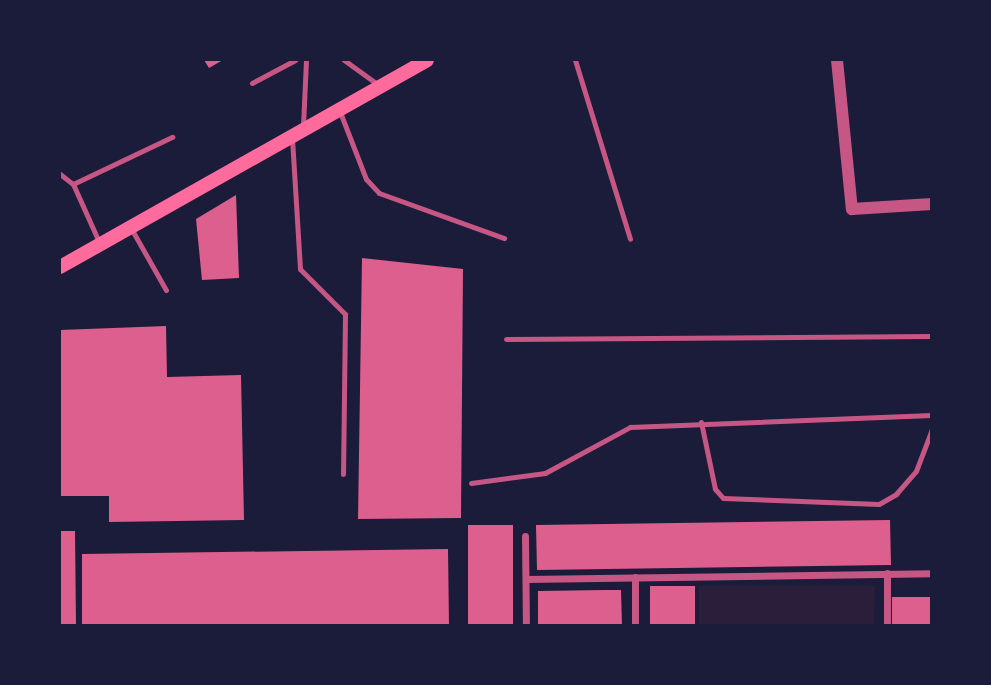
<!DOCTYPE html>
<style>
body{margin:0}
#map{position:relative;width:991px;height:685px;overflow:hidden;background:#1b1b3a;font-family:Cabin,sans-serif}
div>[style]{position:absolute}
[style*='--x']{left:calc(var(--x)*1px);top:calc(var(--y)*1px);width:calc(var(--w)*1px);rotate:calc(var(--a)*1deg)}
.green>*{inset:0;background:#2a1e3b}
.building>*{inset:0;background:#dd5f8e}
.service>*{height:5px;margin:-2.5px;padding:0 2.5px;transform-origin:2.5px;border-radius:2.5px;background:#c65784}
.minor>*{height:7px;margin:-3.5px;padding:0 3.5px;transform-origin:3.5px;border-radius:3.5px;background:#c65784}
.tertiary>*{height:12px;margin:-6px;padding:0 6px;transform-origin:6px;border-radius:6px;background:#c65784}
.secondary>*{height:14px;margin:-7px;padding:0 7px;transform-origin:7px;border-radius:7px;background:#ff6b9d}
span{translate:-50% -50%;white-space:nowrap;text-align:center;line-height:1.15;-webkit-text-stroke:6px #1b1b3a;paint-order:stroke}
.frame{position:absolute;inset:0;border:61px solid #1b1b3a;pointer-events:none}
</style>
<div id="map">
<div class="green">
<div style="clip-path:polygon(699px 586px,875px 586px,874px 625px,699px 625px)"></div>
</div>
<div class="building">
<div style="clip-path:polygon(204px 60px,223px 60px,209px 68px)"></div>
<div style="clip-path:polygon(236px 195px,239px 278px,202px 280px,196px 219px)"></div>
<div style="clip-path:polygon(362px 258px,463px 269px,461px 518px,358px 519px)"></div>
<div style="clip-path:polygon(166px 326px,167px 377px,241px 375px,244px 520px,109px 522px,109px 496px,60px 496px,60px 330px)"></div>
<div style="clip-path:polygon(890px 520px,891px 565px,537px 570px,536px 525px)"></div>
<div style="clip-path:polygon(468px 525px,513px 525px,513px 626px,468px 625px)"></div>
<div style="clip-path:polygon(60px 531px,75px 531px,76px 626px,60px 626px)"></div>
<div style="clip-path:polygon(448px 549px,449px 626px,82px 626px,82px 554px)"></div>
<div style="clip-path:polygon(650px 586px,695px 586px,695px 626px,650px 626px)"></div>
<div style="clip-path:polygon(605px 590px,621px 590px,622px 626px,538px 626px,538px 591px)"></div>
<div style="clip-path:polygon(892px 597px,932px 597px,932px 626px,892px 626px)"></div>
</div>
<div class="service">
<div style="--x:344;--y:60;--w:41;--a:36"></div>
<div style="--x:575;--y:60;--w:187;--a:72.9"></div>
<div style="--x:252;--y:83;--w:49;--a:-28.1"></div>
<div style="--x:340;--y:112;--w:72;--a:68.8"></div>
<div style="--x:366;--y:179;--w:19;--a:47"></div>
<div style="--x:379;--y:193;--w:133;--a:19.8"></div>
<div style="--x:303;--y:126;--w:66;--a:-87.4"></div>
<div style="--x:292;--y:138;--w:131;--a:86.5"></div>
<div style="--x:300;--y:269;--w:64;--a:45"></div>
<div style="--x:345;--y:314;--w:160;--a:90.7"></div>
<div style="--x:60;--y:174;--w:16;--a:38"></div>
<div style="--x:73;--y:184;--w:66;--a:65.8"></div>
<div style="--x:73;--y:184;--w:110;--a:-25.4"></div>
<div style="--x:132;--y:230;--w:69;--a:60.5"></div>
<div style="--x:506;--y:339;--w:426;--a:-0.4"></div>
<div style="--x:701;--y:422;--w:68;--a:78.2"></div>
<div style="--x:715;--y:489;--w:12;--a:48"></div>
<div style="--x:723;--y:498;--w:156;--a:2.2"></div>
<div style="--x:879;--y:504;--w:20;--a:-30"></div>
<div style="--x:896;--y:494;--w:30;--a:-49"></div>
<div style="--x:916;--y:471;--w:45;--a:-69.1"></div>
<div style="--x:471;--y:483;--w:75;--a:-7.7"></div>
<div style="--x:545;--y:473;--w:97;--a:-28.4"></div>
<div style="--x:630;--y:427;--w:302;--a:-2.3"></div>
</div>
<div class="minor">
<div style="--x:525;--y:536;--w:90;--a:89.4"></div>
<div style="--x:635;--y:577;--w:49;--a:90"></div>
<div style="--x:526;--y:579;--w:406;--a:-0.8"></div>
<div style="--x:887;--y:626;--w:53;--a:-90"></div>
</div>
<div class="tertiary">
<div style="--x:837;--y:60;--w:150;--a:84.3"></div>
<div style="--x:852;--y:209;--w:80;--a:-3.6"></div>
</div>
<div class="secondary">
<div style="--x:60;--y:267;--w:421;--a:-29.4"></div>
</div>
<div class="frame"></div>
</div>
